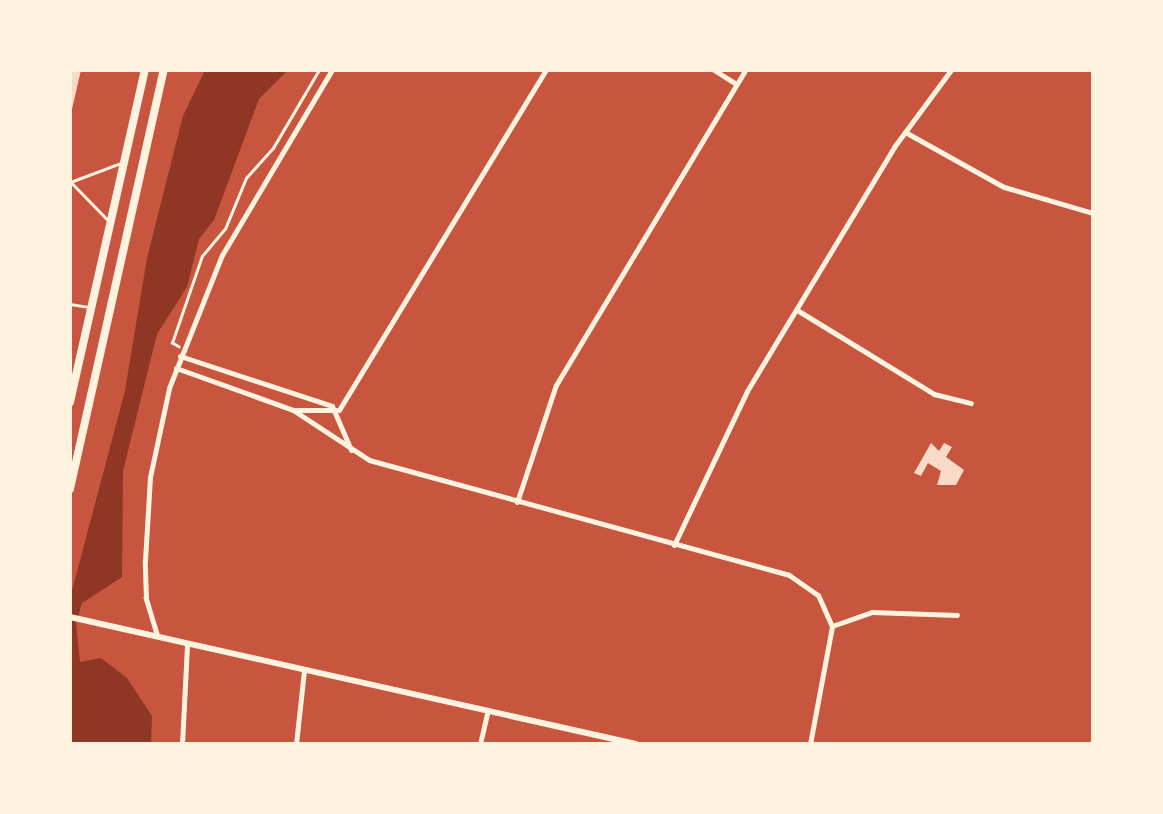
<!DOCTYPE html>
<style>
body{margin:0}
#map{position:relative;width:1163px;height:814px;overflow:hidden;background:#c8553d;font-family:"Titillium Web",sans-serif}
div>[style]{position:absolute}
[style*='--x']{left:calc(var(--x)*1px);top:calc(var(--y)*1px);width:calc(var(--w)*1px);rotate:calc(var(--a)*1deg)}
.water>*{inset:0;background:#8f3625}
.building>*{inset:0;background:#f7dbc8}
.path>*{height:2.5px;margin:-1.25px;padding:0 1.25px;transform-origin:1.25px;border-radius:1.25px;background:#fff3e0}
.service>*{height:2.5px;margin:-1.25px;padding:0 1.25px;transform-origin:1.25px;border-radius:1.25px;background:#fff3e0}
.minor>*{height:5px;margin:-2.5px;padding:0 2.5px;transform-origin:2.5px;border-radius:2.5px;background:#fff3e0}
.tertiary>*{height:6px;margin:-3px;padding:0 3px;transform-origin:3px;border-radius:3px;background:#fff3e0}
.trunk>*{height:8px;margin:-4px;padding:0 4px;transform-origin:4px;border-radius:4px;background:#fff3e0}
span{translate:-50% -50%;white-space:nowrap;text-align:center;line-height:1.15;-webkit-text-stroke:8px #fff3e0;paint-order:stroke}
.frame{position:absolute;inset:0;border:72px solid #fff3e0;pointer-events:none}
</style>
<div id="map">
<div class="water">
<div style="clip-path:polygon(205px 70px,288px 70px,259px 99px,214px 220px,199px 239px,187px 287px,157px 334px,123px 471px,122px 577px,82px 603px,76px 623px,80px 662px,101px 658px,127px 678px,152px 716px,151px 744px,70px 744px,70px 598px,125px 391px,147px 258px,183px 116px)"></div>
</div>
<div class="building">
<div style="clip-path:polygon(70px 70px,81px 70px,72px 109px,70px 109px)"></div>
<div style="clip-path:polygon(931px 443px,939px 451px,944px 443px,952px 447px,946px 457px,964px 470px,956px 485px,937px 485px,941px 471px,928px 463px,921px 476px,914px 473px)"></div>
</div>
<div class="path">
<div style="--x:179;--y:347;--w:8;--a:-150"></div>
<div style="--x:172;--y:343;--w:92;--a:-71"></div>
<div style="--x:202;--y:256;--w:35;--a:-50"></div>
<div style="--x:225;--y:229;--w:55;--a:-67.6"></div>
<div style="--x:246;--y:178;--w:40;--a:-48"></div>
<div style="--x:273;--y:148;--w:91;--a:-59.5"></div>
</div>
<div class="service">
<div style="--x:70;--y:181;--w:53;--a:45.8"></div>
<div style="--x:73;--y:181;--w:51;--a:-20.6"></div>
<div style="--x:70;--y:304;--w:18;--a:9"></div>
</div>
<div class="minor">
<div style="--x:714;--y:70;--w:26;--a:32"></div>
<div style="--x:905;--y:132;--w:113;--a:29.1"></div>
<div style="--x:1004;--y:187;--w:93;--a:16.3"></div>
<div style="--x:797;--y:310;--w:161;--a:31.5"></div>
<div style="--x:934;--y:394;--w:38;--a:14"></div>
<div style="--x:180;--y:356;--w:160;--a:18.2"></div>
<div style="--x:332;--y:406;--w:48;--a:66.6"></div>
<div style="--x:176;--y:368;--w:124;--a:19.7"></div>
<div style="--x:293;--y:410;--w:91;--a:33.3"></div>
<div style="--x:369;--y:460;--w:435;--a:15.3"></div>
<div style="--x:789;--y:575;--w:35;--a:35"></div>
<div style="--x:818;--y:595;--w:34;--a:66"></div>
<div style="--x:293;--y:410;--w:43;--a:0"></div>
<div style="--x:339;--y:410;--w:398;--a:-58.7"></div>
<div style="--x:517;--y:502;--w:123;--a:-71.6"></div>
<div style="--x:556;--y:385;--w:367;--a:-59"></div>
<div style="--x:674;--y:545;--w:170;--a:-64.6"></div>
<div style="--x:747;--y:391;--w:285;--a:-58.9"></div>
<div style="--x:894;--y:147;--w:96;--a:-53.5"></div>
<div style="--x:832;--y:626;--w:42;--a:-19.3"></div>
<div style="--x:872;--y:612;--w:85;--a:2"></div>
<div style="--x:157;--y:635;--w:39;--a:-107"></div>
<div style="--x:146;--y:598;--w:37;--a:-92"></div>
<div style="--x:145;--y:561;--w:84;--a:-86.6"></div>
<div style="--x:150;--y:477;--w:91;--a:-77.9"></div>
<div style="--x:169;--y:388;--w:143;--a:-68.3"></div>
<div style="--x:222;--y:255;--w:215;--a:-59.3"></div>
<div style="--x:182;--y:744;--w:100;--a:-87.1"></div>
<div style="--x:296;--y:744;--w:74;--a:-83.8"></div>
<div style="--x:480;--y:744;--w:35;--a:-77"></div>
<div style="--x:810;--y:744;--w:120;--a:-79.4"></div>
</div>
<div class="tertiary">
<div style="--x:70;--y:617;--w:580;--a:12.65"></div>
</div>
<div class="trunk">
<div style="--x:70;--y:402;--w:340;--a:-77.3"></div>
<div style="--x:70;--y:489;--w:429;--a:-77.4"></div>
</div>
<div class="frame"></div>
</div>
